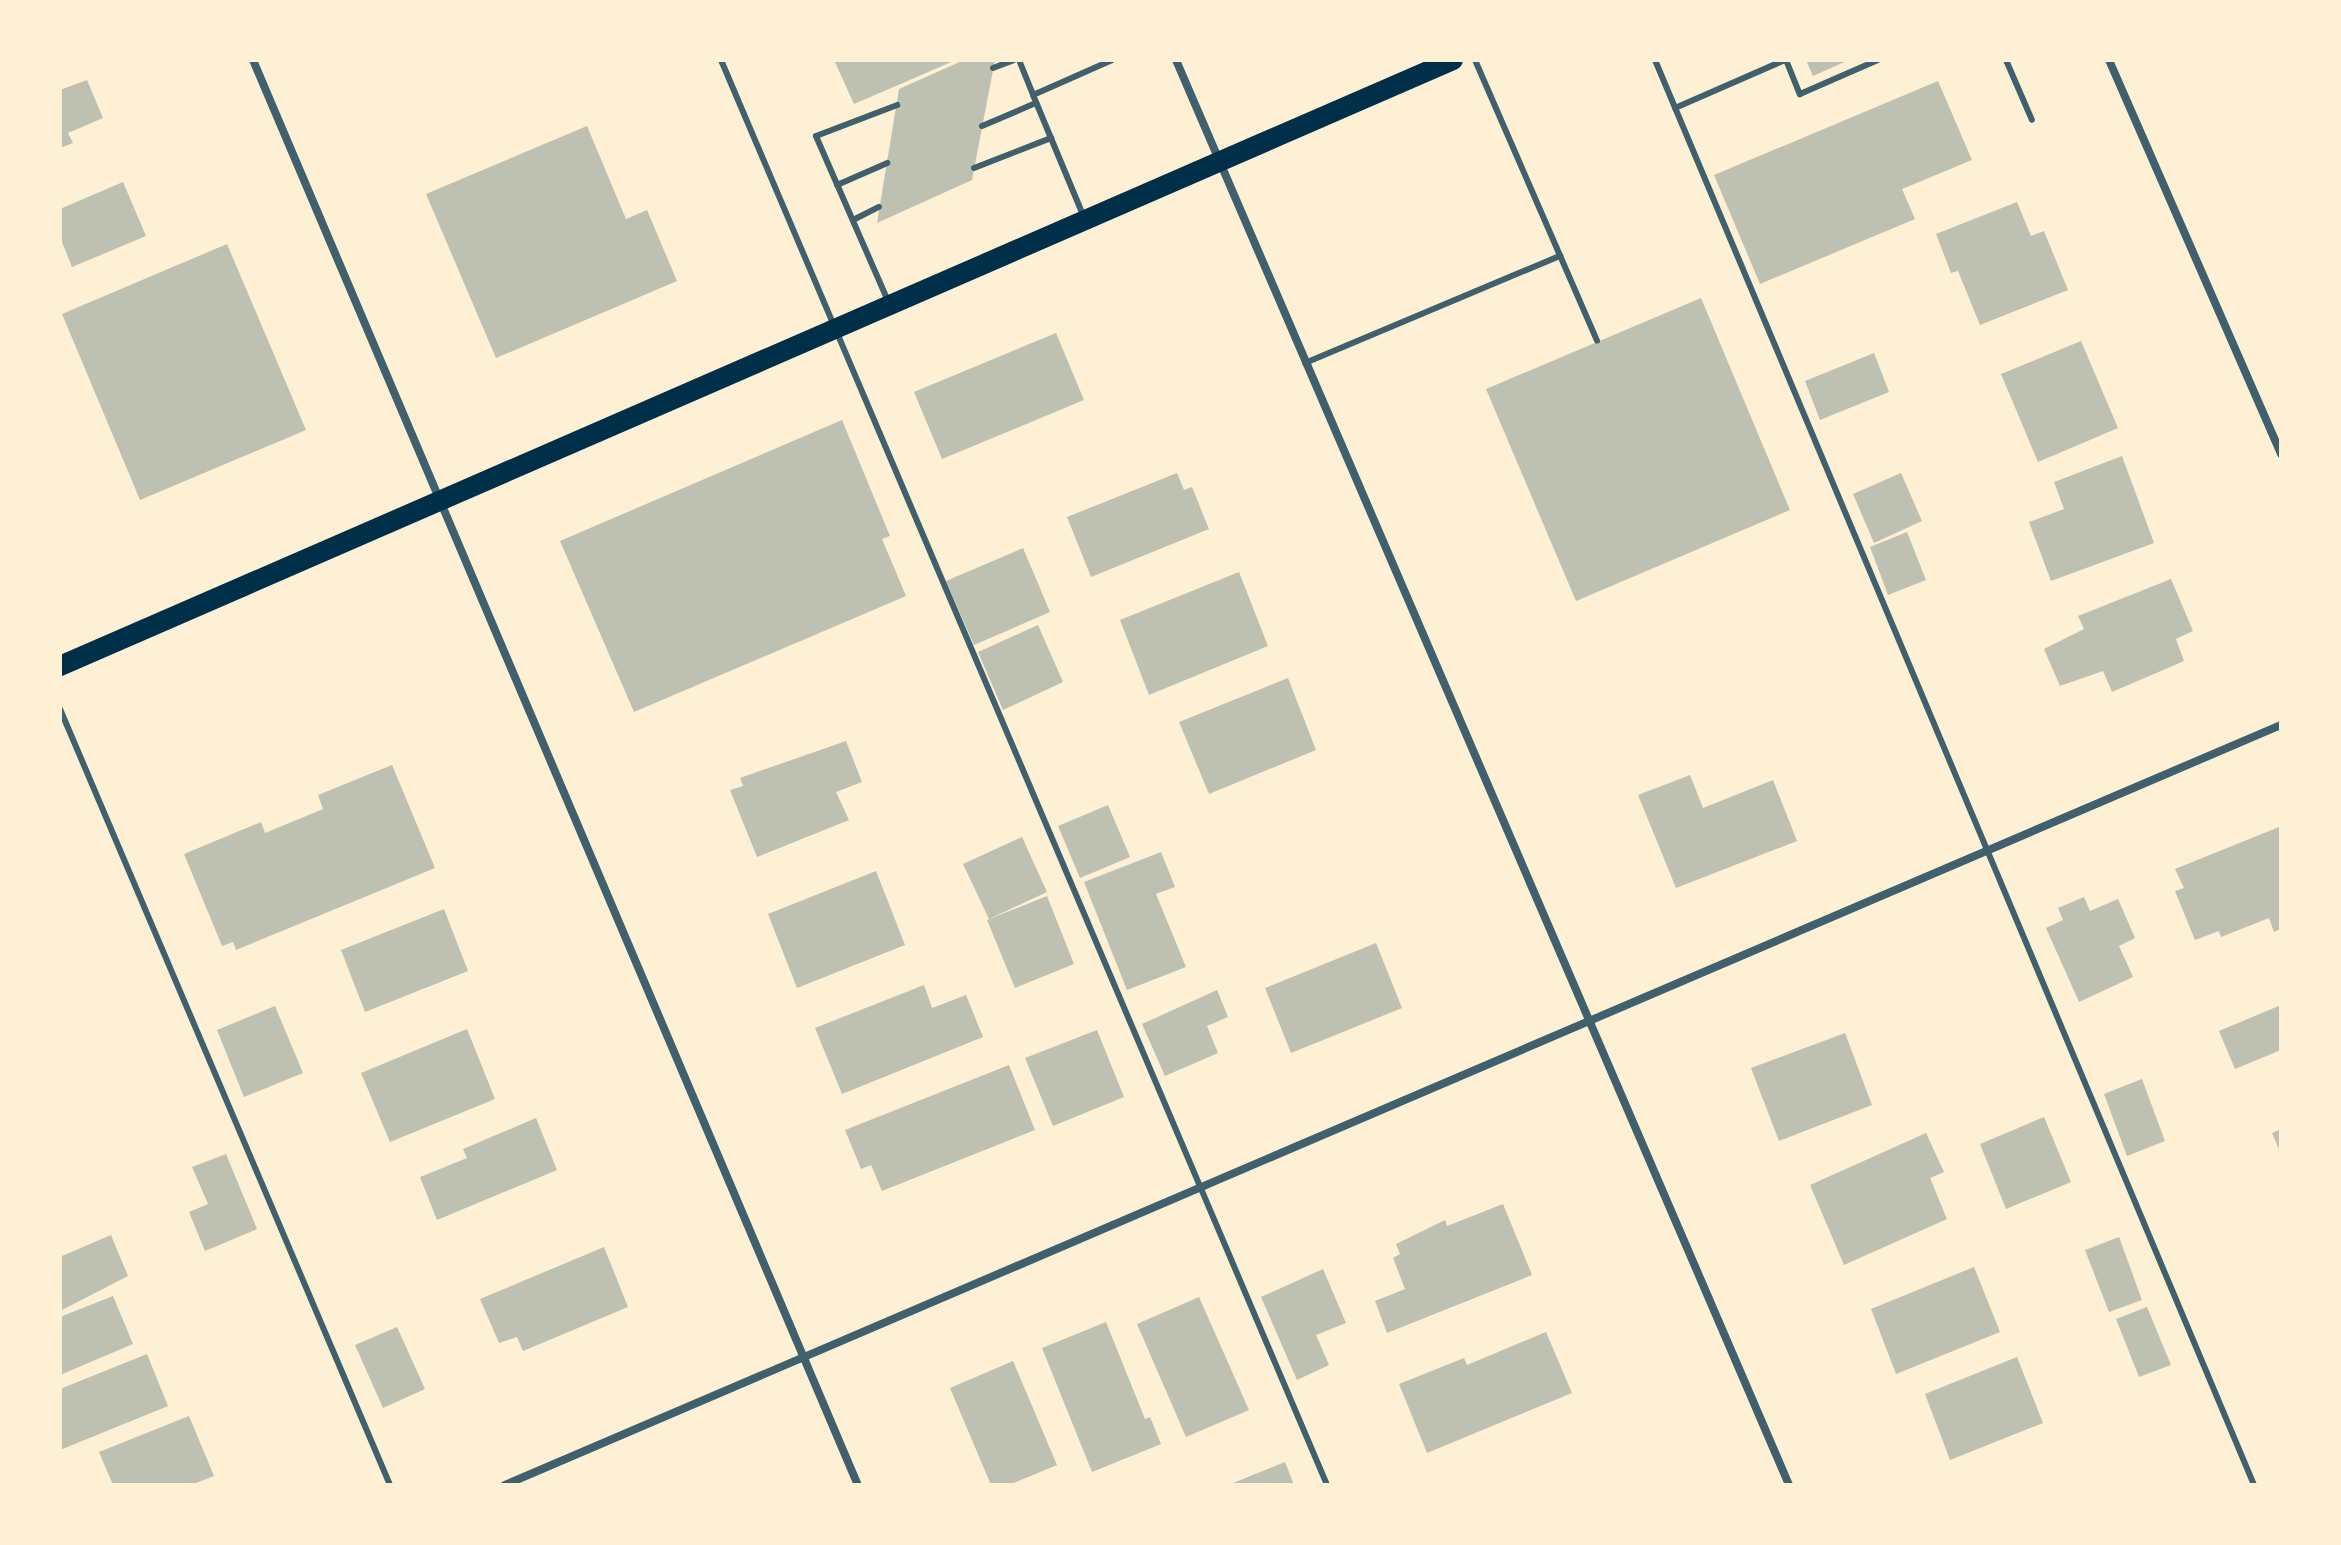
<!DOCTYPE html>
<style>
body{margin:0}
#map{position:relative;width:2341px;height:1545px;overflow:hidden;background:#fdf0d5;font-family:"Space Grotesk",sans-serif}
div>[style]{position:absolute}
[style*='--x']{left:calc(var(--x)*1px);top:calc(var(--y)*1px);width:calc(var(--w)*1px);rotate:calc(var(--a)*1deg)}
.building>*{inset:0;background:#bec0b2}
.service>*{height:6px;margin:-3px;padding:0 3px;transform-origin:3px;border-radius:3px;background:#3f606c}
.minor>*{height:8px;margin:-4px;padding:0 4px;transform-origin:4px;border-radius:4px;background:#3f606c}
.primary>*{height:20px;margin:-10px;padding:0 10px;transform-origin:10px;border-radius:10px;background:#003049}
span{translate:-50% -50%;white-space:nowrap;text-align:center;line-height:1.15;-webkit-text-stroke:6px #fdf0d5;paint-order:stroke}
.frame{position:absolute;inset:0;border:62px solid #fdf0d5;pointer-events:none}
</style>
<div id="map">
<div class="building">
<div style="clip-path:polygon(834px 60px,956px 60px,854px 104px)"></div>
<div style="clip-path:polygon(964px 60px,995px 60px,972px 180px,877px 223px,899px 89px)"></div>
<div style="clip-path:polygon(1806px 60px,1849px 60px,1813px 76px)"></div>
<div style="clip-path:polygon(87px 80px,103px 118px,68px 133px,73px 143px,60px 148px,60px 90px)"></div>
<div style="clip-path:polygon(1938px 81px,1972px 160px,1902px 189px,1915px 219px,1760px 284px,1714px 175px)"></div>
<div style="clip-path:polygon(587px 126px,626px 219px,647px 210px,677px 281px,496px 358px,426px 194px)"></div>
<div style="clip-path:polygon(123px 182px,146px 236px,72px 267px,60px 237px,60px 209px)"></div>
<div style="clip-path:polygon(2017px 202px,2031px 236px,2044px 231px,2068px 290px,1980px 325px,1958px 271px,1951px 273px,1936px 234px)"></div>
<div style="clip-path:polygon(227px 244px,306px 430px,140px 500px,62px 314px)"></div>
<div style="clip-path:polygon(1701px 298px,1790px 510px,1576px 601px,1486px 389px)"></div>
<div style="clip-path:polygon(1056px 333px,1084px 400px,942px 459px,914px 392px)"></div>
<div style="clip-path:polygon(2081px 341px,2118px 428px,2038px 462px,2001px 374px)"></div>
<div style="clip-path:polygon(1874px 353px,1889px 392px,1820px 420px,1805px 381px)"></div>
<div style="clip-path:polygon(842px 420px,890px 536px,882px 539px,906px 596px,634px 712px,560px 541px)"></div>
<div style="clip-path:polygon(2122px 456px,2154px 543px,2051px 581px,2029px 522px,2064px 509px,2054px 482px)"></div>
<div style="clip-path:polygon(1177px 473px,1184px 490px,1192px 487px,1209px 529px,1091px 577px,1067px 517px)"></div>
<div style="clip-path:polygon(1901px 473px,1922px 521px,1874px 543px,1853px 494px)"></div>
<div style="clip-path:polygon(1907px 532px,1926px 580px,1888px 595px,1870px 547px)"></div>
<div style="clip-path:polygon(1023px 548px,1050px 612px,974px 645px,946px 581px)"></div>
<div style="clip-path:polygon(1239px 572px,1268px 646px,1149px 695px,1120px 620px)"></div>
<div style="clip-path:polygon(2171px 579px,2193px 631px,2176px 639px,2184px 661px,2112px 692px,2103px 671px,2060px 686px,2044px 649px,2084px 629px,2078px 616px)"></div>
<div style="clip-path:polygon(1038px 625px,1063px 682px,1003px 710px,978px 652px)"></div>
<div style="clip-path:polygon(1288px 678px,1316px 750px,1209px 794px,1179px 722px)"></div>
<div style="clip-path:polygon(846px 741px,862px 782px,836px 792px,849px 820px,757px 857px,730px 790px,743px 786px,740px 778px)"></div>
<div style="clip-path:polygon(392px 765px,435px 868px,236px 950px,233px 942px,222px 946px,184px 854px,261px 822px,265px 833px,323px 809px,318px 795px)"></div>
<div style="clip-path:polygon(1690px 775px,1703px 808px,1773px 780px,1797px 841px,1676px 888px,1638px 795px)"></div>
<div style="clip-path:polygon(1108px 805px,1130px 857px,1080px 878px,1058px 826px)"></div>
<div style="clip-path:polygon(2279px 827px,2281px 929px,2274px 932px,2269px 918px,2221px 937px,2219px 931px,2195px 940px,2175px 891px,2184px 888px,2175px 869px)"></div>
<div style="clip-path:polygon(1022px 837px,1047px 892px,989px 919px,963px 864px)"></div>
<div style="clip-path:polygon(1161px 852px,1175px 887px,1156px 894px,1186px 967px,1127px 990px,1084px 882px)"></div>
<div style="clip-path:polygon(876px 871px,905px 945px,797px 988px,768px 914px)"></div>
<div style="clip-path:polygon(1047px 896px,1074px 964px,1015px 988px,987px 920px)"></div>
<div style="clip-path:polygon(2084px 897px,2090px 911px,2118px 899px,2135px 938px,2119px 946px,2133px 977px,2079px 1002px,2046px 928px,2063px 920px,2058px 908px)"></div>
<div style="clip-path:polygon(444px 909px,468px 971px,365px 1012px,341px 950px)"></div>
<div style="clip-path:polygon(1376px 943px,1402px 1008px,1291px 1053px,1265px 988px)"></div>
<div style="clip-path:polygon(924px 985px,932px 1008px,966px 995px,983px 1037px,842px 1094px,815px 1028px)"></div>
<div style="clip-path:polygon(1217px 990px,1228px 1017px,1207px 1026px,1218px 1053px,1165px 1076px,1142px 1024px)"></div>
<div style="clip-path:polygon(2281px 1005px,2281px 1050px,2235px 1069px,2219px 1031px)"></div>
<div style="clip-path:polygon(275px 1006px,303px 1073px,244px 1097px,217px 1030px)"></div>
<div style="clip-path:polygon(467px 1029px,495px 1099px,390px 1142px,361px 1073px)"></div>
<div style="clip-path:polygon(1097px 1030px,1124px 1097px,1053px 1126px,1025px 1058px)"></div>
<div style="clip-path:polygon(1845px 1033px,1872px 1105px,1779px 1141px,1751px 1068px)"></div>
<div style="clip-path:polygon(1009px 1065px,1035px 1130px,882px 1191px,871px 1165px,861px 1169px,845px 1130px)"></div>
<div style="clip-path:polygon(2142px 1079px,2165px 1141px,2127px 1156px,2104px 1094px)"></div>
<div style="clip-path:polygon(2044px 1117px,2071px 1182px,2006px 1209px,1980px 1144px)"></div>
<div style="clip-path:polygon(536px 1118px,557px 1170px,437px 1220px,420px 1177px,467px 1158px,463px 1149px)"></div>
<div style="clip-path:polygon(2281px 1129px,2281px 1154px,2272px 1133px)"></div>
<div style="clip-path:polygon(1926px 1133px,1944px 1172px,1930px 1178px,1947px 1219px,1844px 1265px,1810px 1185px)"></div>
<div style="clip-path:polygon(226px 1154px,257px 1229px,205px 1251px,189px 1212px,208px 1204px,192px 1167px)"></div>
<div style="clip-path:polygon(1503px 1204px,1532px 1275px,1387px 1333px,1375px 1301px,1405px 1289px,1393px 1258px,1400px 1254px,1396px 1244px,1445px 1220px,1447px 1226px)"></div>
<div style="clip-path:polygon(111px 1235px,128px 1276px,60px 1311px,60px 1251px,62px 1256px)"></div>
<div style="clip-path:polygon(2119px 1237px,2142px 1300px,2109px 1312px,2085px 1250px)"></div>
<div style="clip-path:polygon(604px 1247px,628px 1307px,523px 1351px,517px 1337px,499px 1343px,480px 1299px)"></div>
<div style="clip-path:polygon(1974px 1267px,2000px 1332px,1896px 1374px,1871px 1309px)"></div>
<div style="clip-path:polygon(1323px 1269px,1346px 1323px,1316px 1335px,1329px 1365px,1297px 1380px,1261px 1297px)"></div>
<div style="clip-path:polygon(113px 1296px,133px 1344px,60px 1375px,60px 1317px)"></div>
<div style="clip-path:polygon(1199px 1297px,1249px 1410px,1186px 1437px,1137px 1324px)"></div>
<div style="clip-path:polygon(2147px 1307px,2171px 1365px,2139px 1377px,2116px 1319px)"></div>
<div style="clip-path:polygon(1106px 1322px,1145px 1419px,1150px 1417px,1161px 1444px,1092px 1472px,1042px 1348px)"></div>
<div style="clip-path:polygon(397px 1327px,425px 1389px,383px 1408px,355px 1345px)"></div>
<div style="clip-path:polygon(1546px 1332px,1572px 1393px,1427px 1453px,1399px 1384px,1464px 1358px,1467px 1365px)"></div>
<div style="clip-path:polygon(147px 1354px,168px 1406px,60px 1450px,60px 1389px)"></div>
<div style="clip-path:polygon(2017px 1357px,2043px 1423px,1950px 1460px,1925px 1394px)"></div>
<div style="clip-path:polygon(1013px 1361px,1057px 1465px,1009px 1485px,991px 1485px,950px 1388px)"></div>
<div style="clip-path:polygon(189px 1416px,214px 1476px,191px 1485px,113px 1485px,99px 1452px)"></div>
<div style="clip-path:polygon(1285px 1462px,1294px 1485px,1228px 1485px)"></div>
</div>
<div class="service">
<div style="--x:721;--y:60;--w:1549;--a:66.96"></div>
<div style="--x:1019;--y:60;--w:38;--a:68"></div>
<div style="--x:1475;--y:60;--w:306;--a:66.5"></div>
<div style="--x:1655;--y:60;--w:1546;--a:67.2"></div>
<div style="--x:1786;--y:60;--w:37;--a:68"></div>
<div style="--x:1800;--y:94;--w:85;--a:-23.6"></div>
<div style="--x:2006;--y:60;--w:65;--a:66.6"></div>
<div style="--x:993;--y:68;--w:22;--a:-21"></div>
<div style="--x:1675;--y:108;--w:120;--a:-23.6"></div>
<div style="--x:982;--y:126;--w:59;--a:-23.1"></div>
<div style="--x:974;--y:168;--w:83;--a:-21.3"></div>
<div style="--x:837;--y:185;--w:55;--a:-23.7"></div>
<div style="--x:1083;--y:215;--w:130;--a:-112.6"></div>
<div style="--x:1033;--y:95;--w:86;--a:-23.9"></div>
<div style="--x:853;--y:220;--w:29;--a:-27"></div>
<div style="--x:888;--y:301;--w:180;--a:-113.6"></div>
<div style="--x:816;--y:136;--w:87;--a:-20.9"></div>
<div style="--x:1305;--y:363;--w:277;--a:-22.8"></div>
<div style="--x:60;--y:709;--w:843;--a:66.96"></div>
</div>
<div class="minor">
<div style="--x:253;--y:60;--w:1548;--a:67"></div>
<div style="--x:1176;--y:60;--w:1551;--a:66.72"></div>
<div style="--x:2109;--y:60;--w:430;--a:66.4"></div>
<div style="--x:505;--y:1485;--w:1932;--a:-23.17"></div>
</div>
<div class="primary">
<div style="--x:60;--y:666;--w:1519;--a:-23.51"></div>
</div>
<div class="frame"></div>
</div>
